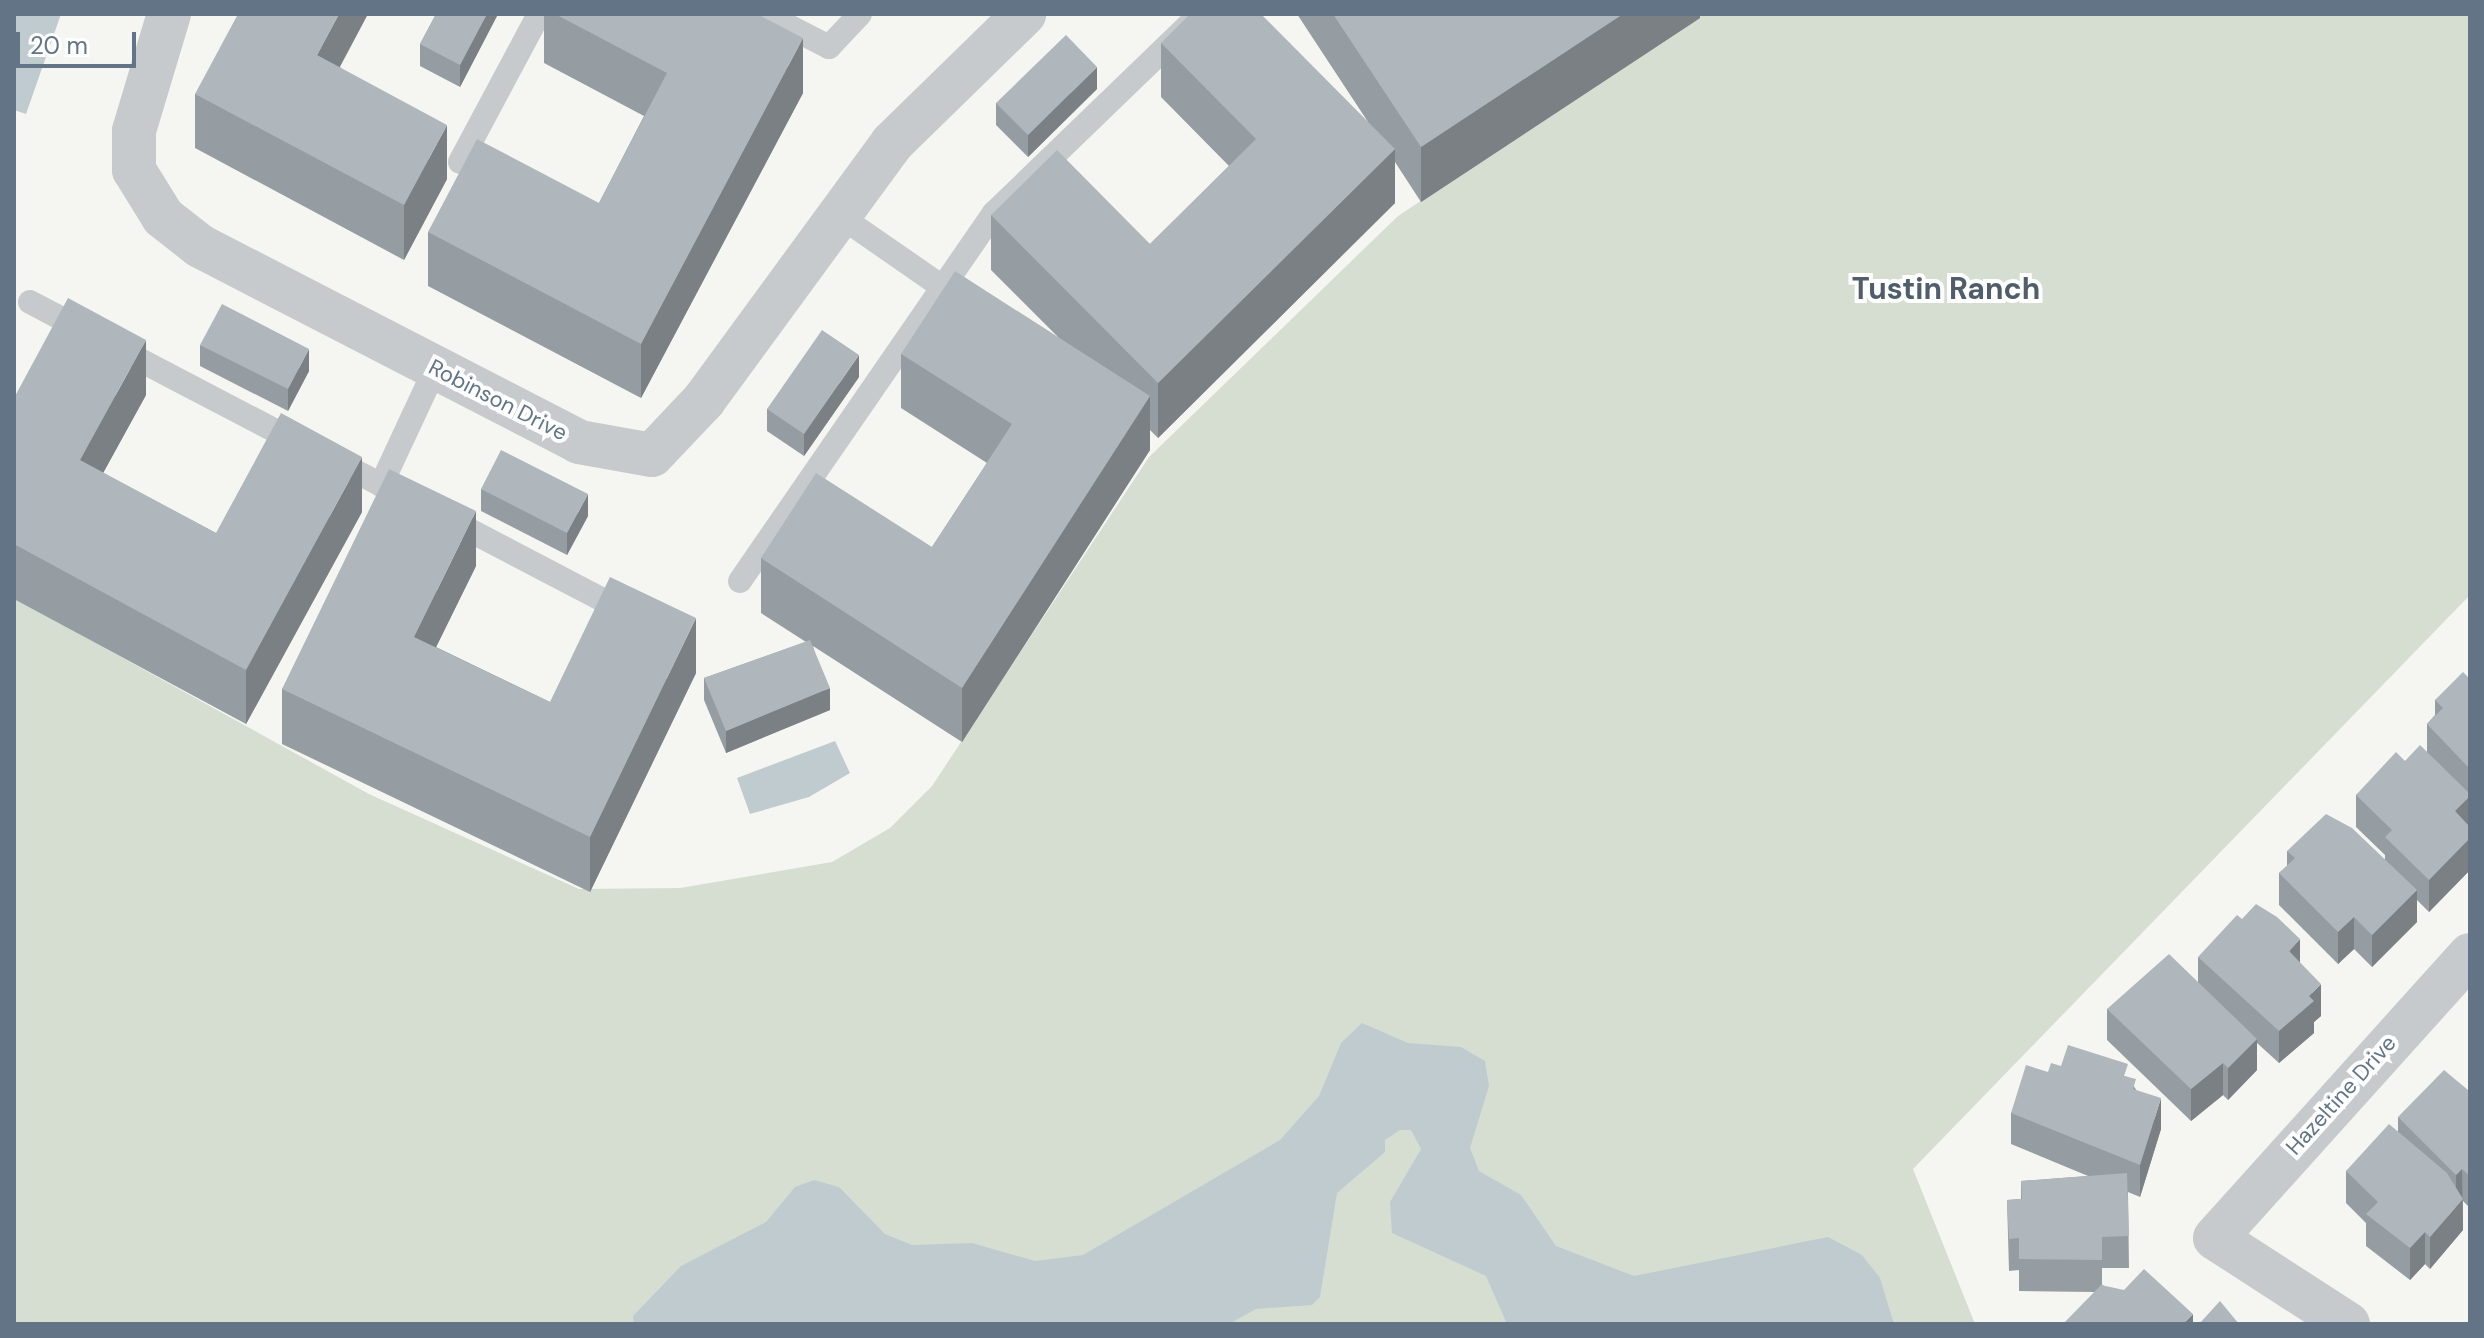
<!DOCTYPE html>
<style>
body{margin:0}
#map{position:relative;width:2484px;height:1338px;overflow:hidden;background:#f5f6f1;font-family:"DM Sans",sans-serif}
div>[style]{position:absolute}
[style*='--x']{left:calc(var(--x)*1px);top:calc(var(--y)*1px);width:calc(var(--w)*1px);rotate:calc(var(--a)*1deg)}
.green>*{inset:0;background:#d6ded2}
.water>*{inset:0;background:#c0cbd0}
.lane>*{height:24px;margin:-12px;padding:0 12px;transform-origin:12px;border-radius:12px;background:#c7cacd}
.street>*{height:44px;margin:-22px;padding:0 22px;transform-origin:22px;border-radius:22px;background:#c7cacd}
.wall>*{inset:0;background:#969da2}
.shaded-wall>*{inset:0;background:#7a8084}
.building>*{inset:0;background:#afb7bc}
span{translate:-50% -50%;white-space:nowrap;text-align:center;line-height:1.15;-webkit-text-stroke:8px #fff;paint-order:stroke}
.street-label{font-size:22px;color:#627485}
.district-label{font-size:30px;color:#505d6a;font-weight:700}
.frame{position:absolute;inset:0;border:16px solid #627485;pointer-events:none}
.scale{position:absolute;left:16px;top:32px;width:120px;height:36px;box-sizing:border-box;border:4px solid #627485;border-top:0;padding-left:10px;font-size:24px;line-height:28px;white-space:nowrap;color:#627485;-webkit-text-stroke:6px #fff;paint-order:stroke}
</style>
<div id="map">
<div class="green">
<div style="clip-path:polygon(1703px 14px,2470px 14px,2470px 595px,1913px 1169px,1975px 1324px,14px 1324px,14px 598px,369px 794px,579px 889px,680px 888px,832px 862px,890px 828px,932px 786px,1149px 457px,1398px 216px)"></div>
</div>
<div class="water">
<div style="clip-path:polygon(14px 14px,61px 14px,26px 114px,14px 110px)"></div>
<div style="clip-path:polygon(835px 741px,850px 773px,809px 797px,750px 814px,737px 778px)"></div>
<div style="clip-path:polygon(1362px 1023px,1408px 1043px,1461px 1047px,1485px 1061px,1489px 1086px,1470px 1148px,1479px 1171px,1521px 1195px,1556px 1246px,1634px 1276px,1828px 1237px,1862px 1255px,1880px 1278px,1894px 1324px,1507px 1324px,1486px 1276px,1392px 1233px,1390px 1202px,1421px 1149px,1411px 1130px,1400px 1130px,1385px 1140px,1385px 1152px,1337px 1193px,1320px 1297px,1312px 1305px,1256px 1309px,1229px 1324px,634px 1324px,633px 1316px,681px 1266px,766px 1222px,795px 1187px,814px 1180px,839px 1187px,885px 1234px,912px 1245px,972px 1243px,1035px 1261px,1083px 1255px,1280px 1140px,1319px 1096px,1341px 1043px)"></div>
</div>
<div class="lane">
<div style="--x:765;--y:14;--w:72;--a:27.3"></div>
<div style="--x:829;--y:47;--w:45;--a:-46.8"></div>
<div style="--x:460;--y:162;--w:168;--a:-61.9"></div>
<div style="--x:837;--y:214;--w:123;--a:34.7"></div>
<div style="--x:30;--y:302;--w:62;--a:27.8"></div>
<div style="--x:117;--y:348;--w:208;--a:27.6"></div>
<div style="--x:334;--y:460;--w:84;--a:27.8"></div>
<div style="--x:381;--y:485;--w:130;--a:-65"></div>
<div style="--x:448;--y:519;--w:203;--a:27.6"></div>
<div style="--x:740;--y:581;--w:447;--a:-55.4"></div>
<div style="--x:994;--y:213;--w:286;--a:-44"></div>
</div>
<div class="street">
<div style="--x:169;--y:14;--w:122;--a:106.7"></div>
<div style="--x:134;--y:131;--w:39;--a:90"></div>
<div style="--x:134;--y:170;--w:55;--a:58.3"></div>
<div style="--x:163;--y:217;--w:47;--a:38.1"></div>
<div style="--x:200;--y:246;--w:427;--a:27.3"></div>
<div style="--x:579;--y:442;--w:74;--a:10.1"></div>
<div style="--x:652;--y:455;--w:76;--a:-46.6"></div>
<div style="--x:704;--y:400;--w:318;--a:-53.8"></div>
<div style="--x:892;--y:143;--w:185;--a:-44.3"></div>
<div style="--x:2348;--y:1324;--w:158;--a:-147.1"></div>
<div style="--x:2215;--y:1238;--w:381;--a:-48"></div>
</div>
<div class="wall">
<div style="clip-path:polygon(436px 14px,498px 14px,460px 87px,420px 66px,420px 44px)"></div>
<div style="clip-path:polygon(544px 14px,757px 14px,803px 93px,641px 398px,428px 286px,428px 232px,599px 203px,644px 116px,544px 63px)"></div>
<div style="clip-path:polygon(1297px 14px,1700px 14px,1700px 18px,1421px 202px,1395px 162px,1395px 203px,1158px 438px,1150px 430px,1150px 450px,962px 742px,813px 646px,830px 710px,726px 753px,704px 700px,704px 678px,806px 642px,761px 613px,761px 558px,932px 547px,987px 463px,901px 408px,901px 354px,1058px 337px,991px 270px,991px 215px,1150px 244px,1229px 166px,1161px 97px,1161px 43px,1368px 122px)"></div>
<div style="clip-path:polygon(340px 67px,447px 179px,404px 260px,195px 148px,195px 94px)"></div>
<div style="clip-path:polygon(1097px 89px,1028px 157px,996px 125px,996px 103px)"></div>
<div style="clip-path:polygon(200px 345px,309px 371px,288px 411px,200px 366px)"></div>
<div style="clip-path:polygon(859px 377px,804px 456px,767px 431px,767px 409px)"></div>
<div style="clip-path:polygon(146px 395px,103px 473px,216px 533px,362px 512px,246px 724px,14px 599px,14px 398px)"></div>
<div style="clip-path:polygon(481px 489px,588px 516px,567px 555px,481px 511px)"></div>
<div style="clip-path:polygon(476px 566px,436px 647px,550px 702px,696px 673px,590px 892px,282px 744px,282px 689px)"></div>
<div style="clip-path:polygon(2470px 679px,2470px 870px,2429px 912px,2417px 900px,2417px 922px,2372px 967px,2354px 949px,2338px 964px,2279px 905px,2279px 873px,2287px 866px,2287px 851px,2385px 859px,2385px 855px,2356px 827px,2356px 795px,2405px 761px,2427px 752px,2427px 724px,2435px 715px,2435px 700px)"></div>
<div style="clip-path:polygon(2198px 957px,2300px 963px,2321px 1016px,2314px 1022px,2314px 1033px,2279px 1063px,2257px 1043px,2257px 1070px,2228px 1100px,2223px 1095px,2191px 1121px,2107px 1040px,2107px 1009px,2198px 982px)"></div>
<div style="clip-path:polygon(2061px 1066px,2128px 1077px,2161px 1129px,2140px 1197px,2128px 1192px,2129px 1268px,2102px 1268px,2102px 1285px,2193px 1324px,2094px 1292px,2019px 1291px,2019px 1270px,2009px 1271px,2007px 1200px,2021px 1199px,2021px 1181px,2088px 1176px,2011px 1144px,2011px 1113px,2048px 1072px)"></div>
<div style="clip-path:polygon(2470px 1088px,2470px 1208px,2463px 1201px,2463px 1230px,2430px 1269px,2425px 1264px,2410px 1280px,2366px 1246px,2366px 1223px,2346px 1203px,2346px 1171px,2398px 1131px,2398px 1117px,2468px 1090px)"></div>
</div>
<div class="shaded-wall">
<div style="clip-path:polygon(339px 14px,368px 14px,317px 110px,317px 55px)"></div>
<div style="clip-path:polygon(487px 14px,498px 14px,460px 87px,460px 65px)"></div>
<div style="clip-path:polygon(1623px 14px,1700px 14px,1700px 18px,1421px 202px,1421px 147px)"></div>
<div style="clip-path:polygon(803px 38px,803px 93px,641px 398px,641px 344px)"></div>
<div style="clip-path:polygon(1097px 67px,1097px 89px,1028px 157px,1028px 135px)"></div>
<div style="clip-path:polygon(447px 125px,447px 179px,404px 260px,404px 205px)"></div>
<div style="clip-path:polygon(1395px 149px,1395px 203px,1158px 438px,1158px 383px)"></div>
<div style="clip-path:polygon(146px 340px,146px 395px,80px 515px,80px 460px)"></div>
<div style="clip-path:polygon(309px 349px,309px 371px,288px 411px,288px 389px)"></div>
<div style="clip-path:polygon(859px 355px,859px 377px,804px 456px,804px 434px)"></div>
<div style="clip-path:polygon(1150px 396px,1150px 450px,962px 742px,962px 688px)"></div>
<div style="clip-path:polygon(362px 457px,362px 512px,246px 724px,246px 670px)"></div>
<div style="clip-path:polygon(588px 494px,588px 516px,567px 555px,567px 533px)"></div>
<div style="clip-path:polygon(476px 511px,476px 566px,414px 692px,414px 637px)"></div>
<div style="clip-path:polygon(696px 618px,696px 673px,590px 892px,590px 837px)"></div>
<div style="clip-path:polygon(830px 688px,830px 710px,726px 753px,726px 731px)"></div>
<div style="clip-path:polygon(2470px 796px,2470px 828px,2455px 811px)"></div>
<div style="clip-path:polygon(2470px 838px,2470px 870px,2429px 912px,2429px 880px)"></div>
<div style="clip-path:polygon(2417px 890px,2417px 922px,2372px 967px,2372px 935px)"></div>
<div style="clip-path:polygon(2354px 917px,2354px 949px,2338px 964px,2338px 932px)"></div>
<div style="clip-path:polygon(2300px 939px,2300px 971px,2289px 951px)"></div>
<div style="clip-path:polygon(2321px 984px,2321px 1016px,2314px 1022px,2314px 1033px,2279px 1063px,2279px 1031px,2309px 996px)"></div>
<div style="clip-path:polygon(2257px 1039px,2257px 1070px,2228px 1100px,2228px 1068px)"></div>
<div style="clip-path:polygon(2223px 1063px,2223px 1095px,2191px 1121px,2191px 1089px)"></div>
<div style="clip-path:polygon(2161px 1098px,2161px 1129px,2140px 1197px,2140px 1165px)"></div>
<div style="clip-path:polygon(2462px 1169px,2463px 1230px,2430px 1269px,2430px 1237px,2456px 1207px,2456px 1175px)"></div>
<div style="clip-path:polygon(2425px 1232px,2425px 1264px,2410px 1280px,2410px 1248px)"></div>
<div style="clip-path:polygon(2193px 1314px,2193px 1324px,2183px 1324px)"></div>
</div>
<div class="building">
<div style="clip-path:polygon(238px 14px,339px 14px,317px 55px,447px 125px,404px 205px,195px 94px)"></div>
<div style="clip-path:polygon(436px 14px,487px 14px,460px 65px,420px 44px)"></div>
<div style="clip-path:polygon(555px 14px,757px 14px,803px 38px,641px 344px,428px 232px,477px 139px,599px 203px,667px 73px)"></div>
<div style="clip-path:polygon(1190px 14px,1261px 14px,1395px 149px,1158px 383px,991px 215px,1057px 150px,1150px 244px,1256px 139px,1161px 43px)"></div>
<div style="clip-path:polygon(1333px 14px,1623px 14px,1421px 147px)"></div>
<div style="clip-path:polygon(1066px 35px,1097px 67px,1028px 135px,996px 103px)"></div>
<div style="clip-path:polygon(955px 271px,1150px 396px,962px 688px,761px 558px,816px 473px,932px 547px,1012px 424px,901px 354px)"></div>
<div style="clip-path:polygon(68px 298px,146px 340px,80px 460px,216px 533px,281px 413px,362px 457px,246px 670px,14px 544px,14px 398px)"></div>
<div style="clip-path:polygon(222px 304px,309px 349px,288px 389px,200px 345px)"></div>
<div style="clip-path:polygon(822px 330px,859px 355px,804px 434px,767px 409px)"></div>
<div style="clip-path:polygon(501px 450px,588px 494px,567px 533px,481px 489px)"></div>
<div style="clip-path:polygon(389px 469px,476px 511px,414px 637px,550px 702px,610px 577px,696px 618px,590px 837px,282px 689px)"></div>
<div style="clip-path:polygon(810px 640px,830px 688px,726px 731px,704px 678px)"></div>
<div style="clip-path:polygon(2463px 672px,2470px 679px,2470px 769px,2427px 724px,2443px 708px,2435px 700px)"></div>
<div style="clip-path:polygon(2420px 745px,2470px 794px,2470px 796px,2455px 811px,2470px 827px,2470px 838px,2429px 880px,2385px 837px,2392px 830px,2356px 795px,2396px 752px,2405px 761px)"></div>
<div style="clip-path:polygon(2326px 814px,2352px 828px,2417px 890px,2372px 935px,2354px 917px,2338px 932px,2279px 873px,2295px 858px,2287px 851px)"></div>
<div style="clip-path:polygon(2256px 904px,2277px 917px,2300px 939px,2289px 951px,2321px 984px,2309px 996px,2314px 1001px,2279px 1031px,2198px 957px,2237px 915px,2242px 919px)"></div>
<div style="clip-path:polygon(2169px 954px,2257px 1039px,2228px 1068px,2223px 1063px,2191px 1089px,2107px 1009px)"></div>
<div style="clip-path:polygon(2068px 1045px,2128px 1064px,2124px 1076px,2136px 1079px,2133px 1089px,2161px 1098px,2140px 1165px,2011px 1113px,2026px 1065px,2048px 1072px,2051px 1063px,2061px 1066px)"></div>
<div style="clip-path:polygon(2444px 1070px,2468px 1090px,2470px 1088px,2470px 1176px,2462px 1169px,2456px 1175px,2398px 1117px)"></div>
<div style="clip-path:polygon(2389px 1124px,2447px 1173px,2463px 1199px,2430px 1237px,2425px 1232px,2410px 1248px,2366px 1214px,2378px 1202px,2346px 1171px)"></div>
<div style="clip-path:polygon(2127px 1173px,2129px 1236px,2102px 1237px,2102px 1260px,2019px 1259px,2019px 1238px,2009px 1239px,2007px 1200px,2022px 1199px,2021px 1181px)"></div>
<div style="clip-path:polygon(2144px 1269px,2193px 1314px,2183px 1324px,2063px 1324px,2101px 1285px,2124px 1290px)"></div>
<div style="clip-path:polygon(2220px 1301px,2239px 1324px,2199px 1324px)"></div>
</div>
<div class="street-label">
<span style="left:498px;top:400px;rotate:27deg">Robinson Drive</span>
<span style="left:2341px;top:1095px;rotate:-48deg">Hazeltine Drive</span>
</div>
<div class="district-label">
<span style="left:1946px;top:289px">Tustin Ranch</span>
</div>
<div class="frame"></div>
<div class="scale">20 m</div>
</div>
